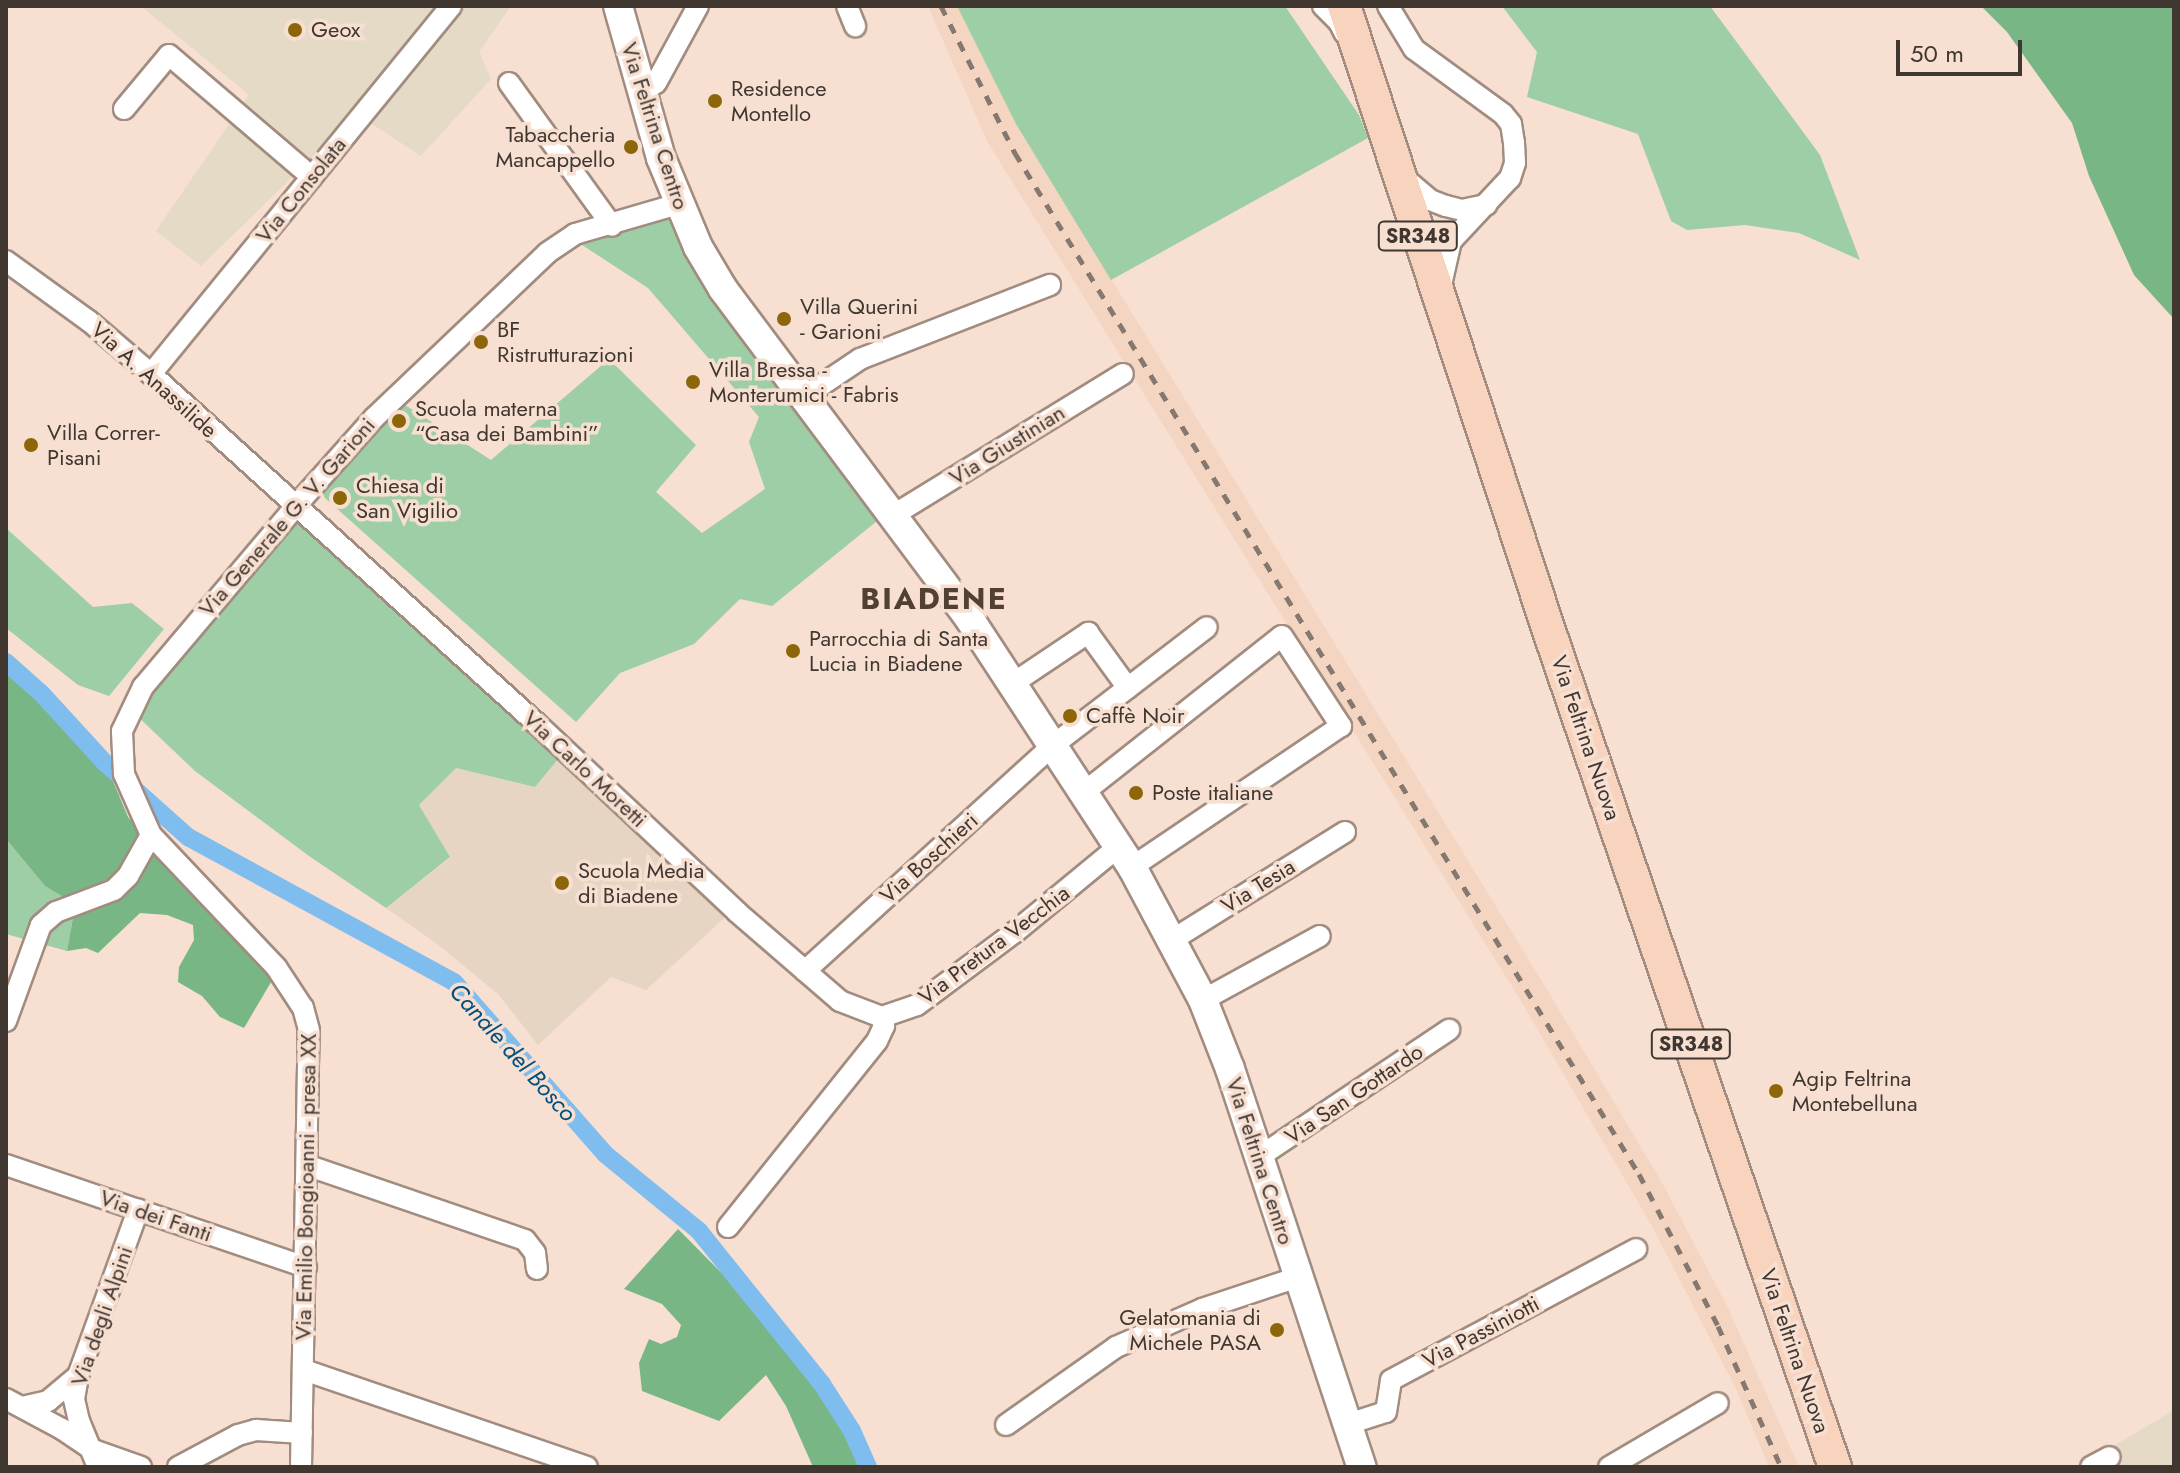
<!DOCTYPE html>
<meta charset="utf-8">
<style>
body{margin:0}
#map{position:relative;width:2180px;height:1473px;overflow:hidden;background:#f7dfd1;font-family:Jost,sans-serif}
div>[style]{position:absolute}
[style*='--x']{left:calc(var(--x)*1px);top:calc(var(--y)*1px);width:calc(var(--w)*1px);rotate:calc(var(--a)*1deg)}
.built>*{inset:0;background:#f4d5c2}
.industrial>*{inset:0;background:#e4dac5}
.education>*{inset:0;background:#e6d5c3}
.green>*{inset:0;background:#9dcea6}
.forest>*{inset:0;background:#78b685}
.canal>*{height:18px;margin:-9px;padding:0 9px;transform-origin:9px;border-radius:9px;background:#80bdef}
.roads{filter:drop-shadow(2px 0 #a28c7f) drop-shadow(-2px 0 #a28c7f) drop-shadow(0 2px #a28c7f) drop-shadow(0 -2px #a28c7f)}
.minor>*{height:20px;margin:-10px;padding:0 10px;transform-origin:10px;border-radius:10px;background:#fff}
.secondary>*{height:28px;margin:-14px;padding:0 14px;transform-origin:14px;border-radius:14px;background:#fff}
.primary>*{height:32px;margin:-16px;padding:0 16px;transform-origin:16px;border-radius:16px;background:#f8d4bf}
.rail>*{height:5px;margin-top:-2.5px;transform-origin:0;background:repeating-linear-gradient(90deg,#87786f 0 10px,transparent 0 20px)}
.dots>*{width:22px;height:22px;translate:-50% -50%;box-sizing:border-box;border:4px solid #f7dfd1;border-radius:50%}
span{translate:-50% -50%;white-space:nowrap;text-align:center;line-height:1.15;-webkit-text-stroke:7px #f7dfd1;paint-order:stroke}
.shield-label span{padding:2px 6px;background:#f7dfd1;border:2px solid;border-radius:6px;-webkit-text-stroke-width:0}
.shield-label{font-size:20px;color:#403731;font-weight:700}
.poi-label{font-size:22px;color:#403731}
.left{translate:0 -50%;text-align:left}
.right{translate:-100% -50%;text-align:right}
.street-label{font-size:22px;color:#403731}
.water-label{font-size:24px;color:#034f7d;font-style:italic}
.district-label{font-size:30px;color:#534034;font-weight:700;letter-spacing:2px}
.frame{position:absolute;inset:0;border:8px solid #403731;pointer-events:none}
.scale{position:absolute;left:1896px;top:40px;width:126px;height:36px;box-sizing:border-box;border:4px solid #403731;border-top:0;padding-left:10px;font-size:24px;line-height:28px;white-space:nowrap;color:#403731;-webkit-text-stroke:6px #f7dfd1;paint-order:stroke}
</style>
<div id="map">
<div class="built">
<div style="clip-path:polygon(928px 6px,957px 6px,1016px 124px,1543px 983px,1661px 1181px,1728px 1308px,1799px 1467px,1769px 1467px,1737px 1391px,1652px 1226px,1521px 1001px,987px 141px)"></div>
</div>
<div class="industrial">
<div style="clip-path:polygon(141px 6px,511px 6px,479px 52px,491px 79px,421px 156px,357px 114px,201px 266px,156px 231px,249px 95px)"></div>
<div style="clip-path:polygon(2174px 1410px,2174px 1467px,2096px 1467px,2092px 1459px)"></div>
</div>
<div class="education">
<div style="clip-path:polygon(564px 752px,734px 909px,646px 990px,611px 977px,538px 1045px,498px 994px,436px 943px,386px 908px,450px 858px,419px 805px,456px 768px,535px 787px)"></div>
</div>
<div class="green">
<div style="clip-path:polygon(957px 6px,1285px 6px,1359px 115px,1368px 138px,1111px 280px,1016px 124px)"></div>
<div style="clip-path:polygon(1502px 6px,1710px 6px,1820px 155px,1860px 260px,1799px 233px,1745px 225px,1687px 230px,1671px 221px,1638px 134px,1527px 97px,1537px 52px)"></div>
<div style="clip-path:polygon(678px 216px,882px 517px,772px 606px,740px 599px,694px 644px,620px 673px,576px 722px,316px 490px,402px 403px,491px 460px,609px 359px,696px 445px,656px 492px,702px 533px,765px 489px,749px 442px,759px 417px,648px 288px,576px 241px)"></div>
<div style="clip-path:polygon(298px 514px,564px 752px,535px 787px,456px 768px,419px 805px,450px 857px,386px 908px,309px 856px,195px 771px,134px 713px)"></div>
<div style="clip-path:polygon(6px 528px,93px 607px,132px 603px,164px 629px,109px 696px,78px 685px,6px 628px)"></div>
<div style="clip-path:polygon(6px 839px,45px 886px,69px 899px,74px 912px,67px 951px,6px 934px)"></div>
</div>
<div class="forest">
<div style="clip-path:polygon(1981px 6px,2174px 6px,2174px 319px,2134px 275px,2089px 176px,2072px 123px,2007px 32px)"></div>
<div style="clip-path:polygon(6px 661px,47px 695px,59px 720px,110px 774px,128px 817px,274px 977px,244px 1028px,220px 1017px,202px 996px,178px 982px,179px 967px,194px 940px,193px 925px,167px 915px,140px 913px,98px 953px,86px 948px,67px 951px,74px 912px,69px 900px,45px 886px,6px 839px)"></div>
<div style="clip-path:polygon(678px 1229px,764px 1316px,824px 1393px,860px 1467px,813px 1467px,786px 1406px,766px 1375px,719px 1421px,642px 1391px,639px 1363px,649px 1339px,661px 1344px,677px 1337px,681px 1325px,662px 1304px,624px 1289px)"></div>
</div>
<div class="canal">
<div style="--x:6;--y:662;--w:48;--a:41.6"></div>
<div style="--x:42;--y:694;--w:92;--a:47.6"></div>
<div style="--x:104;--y:762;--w:113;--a:41.8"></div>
<div style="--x:188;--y:837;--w:303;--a:28.6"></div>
<div style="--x:454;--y:982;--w:229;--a:48.7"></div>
<div style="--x:605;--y:1154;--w:122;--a:39.3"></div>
<div style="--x:699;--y:1231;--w:196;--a:51.2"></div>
<div style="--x:822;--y:1384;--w:56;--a:57.4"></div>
<div style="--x:852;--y:1431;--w:39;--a:66"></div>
</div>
<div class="roads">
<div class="minor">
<div style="--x:847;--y:6;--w:22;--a:68"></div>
<div style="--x:1323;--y:6;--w:23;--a:45"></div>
<div style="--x:1339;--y:22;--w:13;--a:63"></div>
<div style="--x:1388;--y:6;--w:50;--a:58.8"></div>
<div style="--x:1414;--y:49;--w:110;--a:36.1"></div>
<div style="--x:1503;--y:114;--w:13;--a:51"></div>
<div style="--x:1511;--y:124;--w:19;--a:81"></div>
<div style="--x:1514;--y:143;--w:20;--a:87"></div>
<div style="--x:1515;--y:163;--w:16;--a:108"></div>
<div style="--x:1510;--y:178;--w:86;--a:133.1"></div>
<div style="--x:1451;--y:241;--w:45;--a:102.8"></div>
<div style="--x:509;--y:83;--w:176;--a:54.2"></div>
<div style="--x:640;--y:94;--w:19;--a:-35"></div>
<div style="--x:656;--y:83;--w:88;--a:-61.4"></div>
<div style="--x:124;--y:109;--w:70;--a:-50.2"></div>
<div style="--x:169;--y:55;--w:188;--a:40.5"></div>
<div style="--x:1404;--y:178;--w:34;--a:40"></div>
<div style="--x:1430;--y:200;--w:17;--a:21"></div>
<div style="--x:1446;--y:206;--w:16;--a:14"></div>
<div style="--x:1462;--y:210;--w:25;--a:-12"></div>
<div style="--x:6;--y:261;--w:102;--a:35.9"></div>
<div style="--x:89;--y:321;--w:82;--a:40.5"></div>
<div style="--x:151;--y:374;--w:520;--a:42.19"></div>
<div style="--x:536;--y:723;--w:276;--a:43.2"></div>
<div style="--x:737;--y:912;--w:136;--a:40.8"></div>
<div style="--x:840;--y:1001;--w:45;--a:20.9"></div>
<div style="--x:151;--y:374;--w:475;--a:-50.8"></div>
<div style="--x:802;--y:398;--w:70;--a:-33.9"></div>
<div style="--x:860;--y:359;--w:204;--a:-21.3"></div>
<div style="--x:892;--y:516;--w:271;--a:-31.6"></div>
<div style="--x:1012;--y:684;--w:92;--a:-33.9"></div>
<div style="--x:1088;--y:633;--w:68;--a:54"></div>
<div style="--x:1083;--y:793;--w:253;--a:-38.3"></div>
<div style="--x:1282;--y:636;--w:108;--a:56.8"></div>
<div style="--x:1341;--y:726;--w:252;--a:146"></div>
<div style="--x:1172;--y:940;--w:204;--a:-32"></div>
<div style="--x:805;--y:971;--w:334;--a:-42.3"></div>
<div style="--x:1052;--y:746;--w:195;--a:-37.5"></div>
<div style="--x:1203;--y:1000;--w:133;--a:-28.7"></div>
<div style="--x:882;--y:1017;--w:37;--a:-19"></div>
<div style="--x:917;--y:1005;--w:122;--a:-36.7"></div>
<div style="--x:1015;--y:932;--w:134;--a:-39.5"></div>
<div style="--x:6;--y:1021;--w:102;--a:-70"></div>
<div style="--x:41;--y:925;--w:20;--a:-41"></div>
<div style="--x:56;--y:912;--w:62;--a:-20.8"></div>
<div style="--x:114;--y:890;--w:20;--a:-45"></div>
<div style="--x:128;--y:876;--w:47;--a:-60.7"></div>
<div style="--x:1259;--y:1157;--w:229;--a:-33.8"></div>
<div style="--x:6;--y:1165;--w:317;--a:18.8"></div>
<div style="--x:309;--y:1166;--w:228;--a:18.9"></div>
<div style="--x:525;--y:1240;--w:16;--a:52"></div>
<div style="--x:535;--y:1253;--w:16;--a:83"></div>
<div style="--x:728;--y:1227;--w:238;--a:-51.3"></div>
<div style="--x:877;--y:1041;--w:17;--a:-65"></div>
<div style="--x:884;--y:1026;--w:9;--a:-103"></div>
<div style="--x:304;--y:1370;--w:299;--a:18.9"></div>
<div style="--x:6;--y:1399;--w:64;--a:28.2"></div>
<div style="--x:62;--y:1429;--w:37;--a:34"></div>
<div style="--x:93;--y:1450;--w:51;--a:19.5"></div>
<div style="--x:22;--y:1407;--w:27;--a:-13"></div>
<div style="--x:48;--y:1401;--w:39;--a:-40"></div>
<div style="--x:1348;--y:1424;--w:40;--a:-18"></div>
<div style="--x:1386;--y:1412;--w:32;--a:-81"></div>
<div style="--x:1391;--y:1380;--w:278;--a:-28.1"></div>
<div style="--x:1006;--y:1425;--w:135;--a:-35.3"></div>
<div style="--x:1116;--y:1347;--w:94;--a:-23.8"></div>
<div style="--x:1202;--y:1309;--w:101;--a:-18.4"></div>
<div style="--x:98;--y:1467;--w:50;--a:-112.4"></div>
<div style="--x:79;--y:1421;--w:23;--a:-103"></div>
<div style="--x:74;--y:1399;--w:23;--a:-80"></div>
<div style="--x:78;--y:1376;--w:177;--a:-70.1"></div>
<div style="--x:178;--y:1467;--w:68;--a:-28.1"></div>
<div style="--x:238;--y:1435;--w:19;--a:-16"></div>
<div style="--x:256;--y:1430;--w:46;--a:3.7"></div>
<div style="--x:301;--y:1467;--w:437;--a:-89"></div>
<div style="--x:309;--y:1030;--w:23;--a:-105"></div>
<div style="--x:303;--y:1008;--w:49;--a:-123.4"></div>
<div style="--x:276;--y:967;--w:182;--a:-133.4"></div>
<div style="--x:151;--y:835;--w:67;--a:-113.9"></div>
<div style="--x:124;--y:774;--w:43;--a:-92.7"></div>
<div style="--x:122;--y:731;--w:49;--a:-64.5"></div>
<div style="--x:143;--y:687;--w:234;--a:-49.8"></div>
<div style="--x:294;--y:508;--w:120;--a:-48.4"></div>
<div style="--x:374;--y:418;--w:239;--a:-43.6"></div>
<div style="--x:547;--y:253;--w:34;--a:-34"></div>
<div style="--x:575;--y:234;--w:107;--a:-16.2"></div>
<div style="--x:1609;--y:1467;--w:126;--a:-30.4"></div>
<div style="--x:2091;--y:1467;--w:21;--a:-28"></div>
</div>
<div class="secondary">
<div style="--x:618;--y:6;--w:158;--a:74.2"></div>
<div style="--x:661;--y:158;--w:96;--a:67.4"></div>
<div style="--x:698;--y:247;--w:49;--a:59.2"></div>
<div style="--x:723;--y:289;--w:407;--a:53.2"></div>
<div style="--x:967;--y:615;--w:301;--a:56.8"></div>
<div style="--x:1132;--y:867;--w:151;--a:61.9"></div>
<div style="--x:1203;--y:1000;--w:74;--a:68.6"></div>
<div style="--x:1230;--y:1069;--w:419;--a:71.7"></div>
</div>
<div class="primary">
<div style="--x:1344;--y:6;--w:648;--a:71.84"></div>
<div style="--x:1546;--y:622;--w:893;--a:71.12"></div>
</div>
</div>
<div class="rail">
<div style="--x:941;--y:6;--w:165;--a:63.3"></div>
<div style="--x:1015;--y:153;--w:1197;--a:58.57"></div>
<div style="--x:1639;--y:1174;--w:171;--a:62.5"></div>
<div style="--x:1718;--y:1326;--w:154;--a:65.9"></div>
</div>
<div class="dots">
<div style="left:295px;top:30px;background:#8d6609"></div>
<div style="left:715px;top:101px;background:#8d6609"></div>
<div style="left:631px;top:147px;background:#8d6609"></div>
<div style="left:784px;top:319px;background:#8d6609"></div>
<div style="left:481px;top:342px;background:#8d6609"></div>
<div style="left:693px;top:382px;background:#8d6609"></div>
<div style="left:399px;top:421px;background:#8d6609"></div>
<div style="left:31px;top:445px;background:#8d6609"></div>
<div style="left:340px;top:498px;background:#8d6609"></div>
<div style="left:793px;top:651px;background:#8d6609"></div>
<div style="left:1070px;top:716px;background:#8d6609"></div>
<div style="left:1136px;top:793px;background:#8d6609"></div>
<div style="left:562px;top:883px;background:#8d6609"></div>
<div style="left:1776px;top:1091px;background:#8d6609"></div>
<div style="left:1277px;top:1330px;background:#8d6609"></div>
</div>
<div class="shield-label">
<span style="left:1418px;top:236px">SR348</span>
<span style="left:1691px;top:1044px">SR348</span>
</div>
<div class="poi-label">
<span class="left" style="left:311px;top:30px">Geox</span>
<span class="left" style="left:731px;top:101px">Residence<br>Montello</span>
<span class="right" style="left:615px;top:147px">Tabaccheria<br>Mancappello</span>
<span class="left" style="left:800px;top:319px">Villa Querini<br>- Garioni</span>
<span class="left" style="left:497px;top:342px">BF<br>Ristrutturazioni</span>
<span class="left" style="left:709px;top:382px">Villa Bressa -<br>Monterumici - Fabris</span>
<span class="left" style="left:415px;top:421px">Scuola materna<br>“Casa dei Bambini”</span>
<span class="left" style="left:47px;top:445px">Villa Correr-<br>Pisani</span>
<span class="left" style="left:356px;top:498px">Chiesa di<br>San Vigilio</span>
<span class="left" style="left:809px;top:651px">Parrocchia di Santa<br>Lucia in Biadene</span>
<span class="left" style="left:1086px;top:716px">Caffè Noir</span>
<span class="left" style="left:1152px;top:793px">Poste italiane</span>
<span class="left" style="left:578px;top:883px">Scuola Media<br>di Biadene</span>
<span class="left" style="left:1792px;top:1091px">Agip Feltrina<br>Montebelluna</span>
<span class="right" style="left:1261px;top:1330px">Gelatomania di<br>Michele PASA</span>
</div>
<div class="street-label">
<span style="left:655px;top:126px;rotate:72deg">Via Feltrina Centro</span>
<span style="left:301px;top:190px;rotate:-51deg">Via Consolata</span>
<span style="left:154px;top:380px;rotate:42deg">Via A. Anassilide</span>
<span style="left:1007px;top:445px;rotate:-32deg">Via Giustinian</span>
<span style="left:287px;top:517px;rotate:-49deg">Via Generale G. V. Garioni</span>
<span style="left:1586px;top:738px;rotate:71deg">Via Feltrina Nuova</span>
<span style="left:585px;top:769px;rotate:43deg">Via Carlo Moretti</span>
<span style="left:929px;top:858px;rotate:-42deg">Via Boschieri</span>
<span style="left:1258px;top:886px;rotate:-32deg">Via Tesia</span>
<span style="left:994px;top:945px;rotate:-37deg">Via Pretura Vecchia</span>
<span style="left:1354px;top:1094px;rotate:-34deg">Via San Gottardo</span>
<span style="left:1260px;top:1161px;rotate:72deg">Via Feltrina Centro</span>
<span style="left:306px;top:1187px;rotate:-89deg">Via Emilio Bongioanni - presa XX</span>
<span style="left:156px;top:1216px;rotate:19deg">Via dei Fanti</span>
<span style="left:102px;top:1316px;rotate:-71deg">Via degli Alpini</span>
<span style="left:1481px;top:1332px;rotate:-28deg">Via Passiniotti</span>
<span style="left:1795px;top:1351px;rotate:71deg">Via Feltrina Nuova</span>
</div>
<div class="water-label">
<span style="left:513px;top:1052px;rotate:48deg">Canale del Bosco</span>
</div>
<div class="district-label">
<span style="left:934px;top:599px">BIADENE</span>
</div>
<div class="frame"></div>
<div class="scale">50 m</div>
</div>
